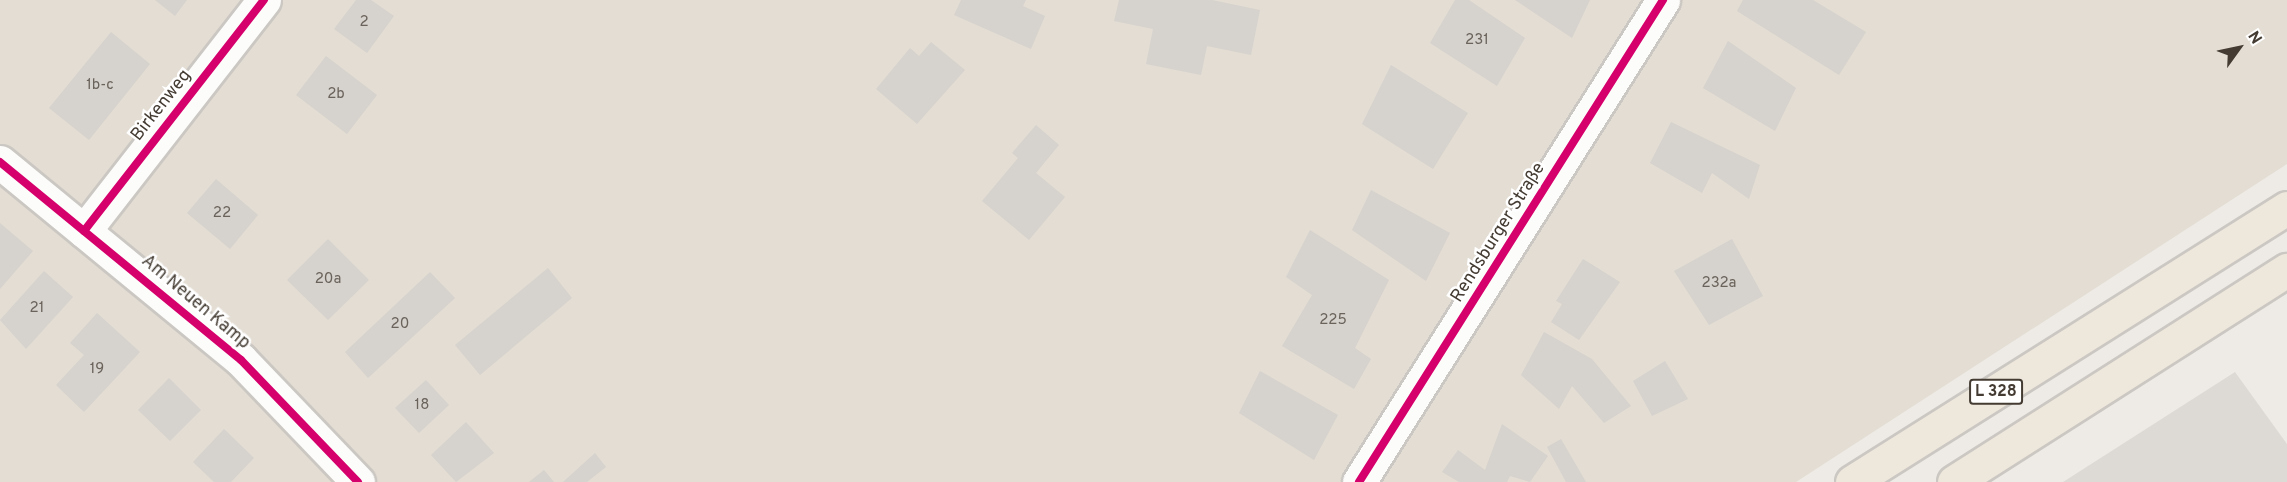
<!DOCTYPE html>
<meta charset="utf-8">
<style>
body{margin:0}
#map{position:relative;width:2287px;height:482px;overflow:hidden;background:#eeebe6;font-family:Overpass,sans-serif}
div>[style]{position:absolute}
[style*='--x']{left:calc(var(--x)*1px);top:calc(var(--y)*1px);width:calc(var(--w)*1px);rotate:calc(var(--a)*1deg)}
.residential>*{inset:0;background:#e3ddd3}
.parking>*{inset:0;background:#dddad6}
.building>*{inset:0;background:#d6d2cd}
.roads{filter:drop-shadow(2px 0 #cbc7c2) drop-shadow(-2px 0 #cbc7c2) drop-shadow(0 2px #cbc7c2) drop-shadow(0 -2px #cbc7c2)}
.minor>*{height:33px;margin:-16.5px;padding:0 16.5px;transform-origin:16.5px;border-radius:16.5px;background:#fcfcfb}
.trunk>*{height:33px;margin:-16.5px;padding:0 16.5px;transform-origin:16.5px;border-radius:16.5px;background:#eee7dc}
.cycleway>*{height:8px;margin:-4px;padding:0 4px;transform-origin:4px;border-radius:4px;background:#d6006c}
span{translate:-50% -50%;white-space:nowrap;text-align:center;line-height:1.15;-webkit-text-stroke:5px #fff;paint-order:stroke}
.number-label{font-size:15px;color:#6a635b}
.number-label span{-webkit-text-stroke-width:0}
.shield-label span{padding:2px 4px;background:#fff;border:2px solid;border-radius:4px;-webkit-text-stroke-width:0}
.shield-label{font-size:16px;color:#443c33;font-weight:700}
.street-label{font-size:18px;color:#443c33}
.north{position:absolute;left:2209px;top:18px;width:60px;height:60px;-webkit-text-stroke:4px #fff;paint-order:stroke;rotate:57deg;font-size:16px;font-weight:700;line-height:24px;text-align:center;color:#443c33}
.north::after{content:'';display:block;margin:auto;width:21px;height:27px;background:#443c33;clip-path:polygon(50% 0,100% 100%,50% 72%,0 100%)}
</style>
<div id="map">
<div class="residential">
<div style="clip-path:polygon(0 0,2287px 0,2287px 164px,1796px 482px,0 482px)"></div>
</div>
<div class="parking">
<div style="clip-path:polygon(2235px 372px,2287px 444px,2287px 482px,2063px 482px)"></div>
</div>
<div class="building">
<div style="clip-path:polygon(155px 0,187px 0,175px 16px)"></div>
<div style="clip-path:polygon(356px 0,371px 0,394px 16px,367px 53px,334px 29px)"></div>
<div style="clip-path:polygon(961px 0,1026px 0,1023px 6px,1045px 16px,1031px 49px,954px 15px)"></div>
<div style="clip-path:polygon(1119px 0,1212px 0,1260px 10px,1251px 55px,1207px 46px,1201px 75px,1146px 64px,1153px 29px,1114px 21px)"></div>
<div style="clip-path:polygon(1455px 0,1469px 0,1525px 38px,1497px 86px,1430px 43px)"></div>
<div style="clip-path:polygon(1515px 0,1590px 0,1572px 38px)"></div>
<div style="clip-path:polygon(1743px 0,1813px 0,1866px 32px,1839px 75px,1737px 11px)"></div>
<div style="clip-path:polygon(111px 32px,150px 64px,89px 140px,49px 108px)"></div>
<div style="clip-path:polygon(1728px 41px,1796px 88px,1775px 131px,1703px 88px)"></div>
<div style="clip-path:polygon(931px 42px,965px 70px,917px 124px,876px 89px,910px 48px,919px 56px)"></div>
<div style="clip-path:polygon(326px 56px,377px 95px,347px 134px,296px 95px)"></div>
<div style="clip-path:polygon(1391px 65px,1468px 113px,1433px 169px,1362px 124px)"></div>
<div style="clip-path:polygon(1671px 122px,1760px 165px,1749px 199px,1712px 173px,1702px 193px,1650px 163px)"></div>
<div style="clip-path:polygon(1036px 125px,1059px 145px,1036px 173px,1065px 197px,1029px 240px,982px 201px,1018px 158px,1012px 153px)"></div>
<div style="clip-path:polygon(216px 179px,258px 215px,230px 249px,187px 213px)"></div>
<div style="clip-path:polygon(1371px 190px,1450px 233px,1426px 281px,1352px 230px)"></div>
<div style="clip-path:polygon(0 223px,33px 251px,0 289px)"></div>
<div style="clip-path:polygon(1310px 230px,1389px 280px,1355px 348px,1371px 359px,1354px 389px,1282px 346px,1312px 295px,1286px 277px)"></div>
<div style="clip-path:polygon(328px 239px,369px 280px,328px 320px,287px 280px)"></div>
<div style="clip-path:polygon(1732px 239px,1763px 296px,1709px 325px,1674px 271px)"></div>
<div style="clip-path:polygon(1583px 259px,1620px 282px,1579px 340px,1551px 322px,1562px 304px,1556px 301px)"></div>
<div style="clip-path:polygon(548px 268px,572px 298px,480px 375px,455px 345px)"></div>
<div style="clip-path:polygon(44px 271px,73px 297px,26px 349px,0 320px)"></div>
<div style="clip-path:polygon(430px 272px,455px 298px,368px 378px,345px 352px)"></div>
<div style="clip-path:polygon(97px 313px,140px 352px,84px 412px,56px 385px,84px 355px,70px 343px)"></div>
<div style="clip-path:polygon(1544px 332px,1592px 359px,1631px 406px,1604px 423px,1572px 386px,1559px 409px,1521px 375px)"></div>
<div style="clip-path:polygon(1665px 361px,1688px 399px,1652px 416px,1633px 381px)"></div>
<div style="clip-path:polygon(1260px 371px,1338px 415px,1314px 460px,1239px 413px)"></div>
<div style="clip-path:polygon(169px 378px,201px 410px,170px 441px,138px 410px)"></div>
<div style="clip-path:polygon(426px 380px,449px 405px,419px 433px,395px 408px)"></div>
<div style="clip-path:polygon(466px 422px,494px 453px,456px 482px,431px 455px)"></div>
<div style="clip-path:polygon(1502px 424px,1548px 456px,1530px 482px,1510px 476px,1507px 482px,1459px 482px,1442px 472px,1458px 450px,1485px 470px)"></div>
<div style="clip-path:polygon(224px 429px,254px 458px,231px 482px,214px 482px,193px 462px)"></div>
<div style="clip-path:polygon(1561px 439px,1586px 482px,1566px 482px,1547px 447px)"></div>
<div style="clip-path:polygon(595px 453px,606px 467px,587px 482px,563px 482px)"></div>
<div style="clip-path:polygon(544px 470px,554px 482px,529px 482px)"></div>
</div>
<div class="roads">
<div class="minor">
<div style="--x:0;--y:162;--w:312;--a:39.4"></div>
<div style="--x:241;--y:360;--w:169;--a:46.2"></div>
<div style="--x:84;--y:231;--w:293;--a:-52.1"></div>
<div style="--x:1359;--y:482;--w:570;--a:-57.76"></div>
</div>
<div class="trunk">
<div style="--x:1852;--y:482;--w:514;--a:-32.21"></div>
<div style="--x:1954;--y:482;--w:395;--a:-32.5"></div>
</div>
</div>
<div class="cycleway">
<div style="--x:0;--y:162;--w:312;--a:39.4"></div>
<div style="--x:241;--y:360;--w:169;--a:46.2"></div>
<div style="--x:84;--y:231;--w:293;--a:-52.1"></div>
<div style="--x:1359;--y:482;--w:570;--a:-57.76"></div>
</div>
<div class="number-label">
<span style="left:364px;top:23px">2</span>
<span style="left:1477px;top:41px">231</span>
<span style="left:100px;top:86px">1b-c</span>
<span style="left:336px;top:95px">2b</span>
<span style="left:222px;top:214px">22</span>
<span style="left:328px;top:280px">20a</span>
<span style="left:1719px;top:284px">232a</span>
<span style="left:37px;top:309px">21</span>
<span style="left:1333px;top:321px">225</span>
<span style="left:400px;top:325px">20</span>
<span style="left:97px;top:370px">19</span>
<span style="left:422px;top:406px">18</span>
</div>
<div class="shield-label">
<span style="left:1996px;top:392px">L 328</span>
</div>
<div class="street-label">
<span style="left:162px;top:106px;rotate:-52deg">Birkenweg</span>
<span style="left:1499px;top:233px;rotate:-58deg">Rendsburger Straße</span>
<span style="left:195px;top:303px;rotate:40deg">Am Neuen Kamp</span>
</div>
<div class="north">N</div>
</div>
